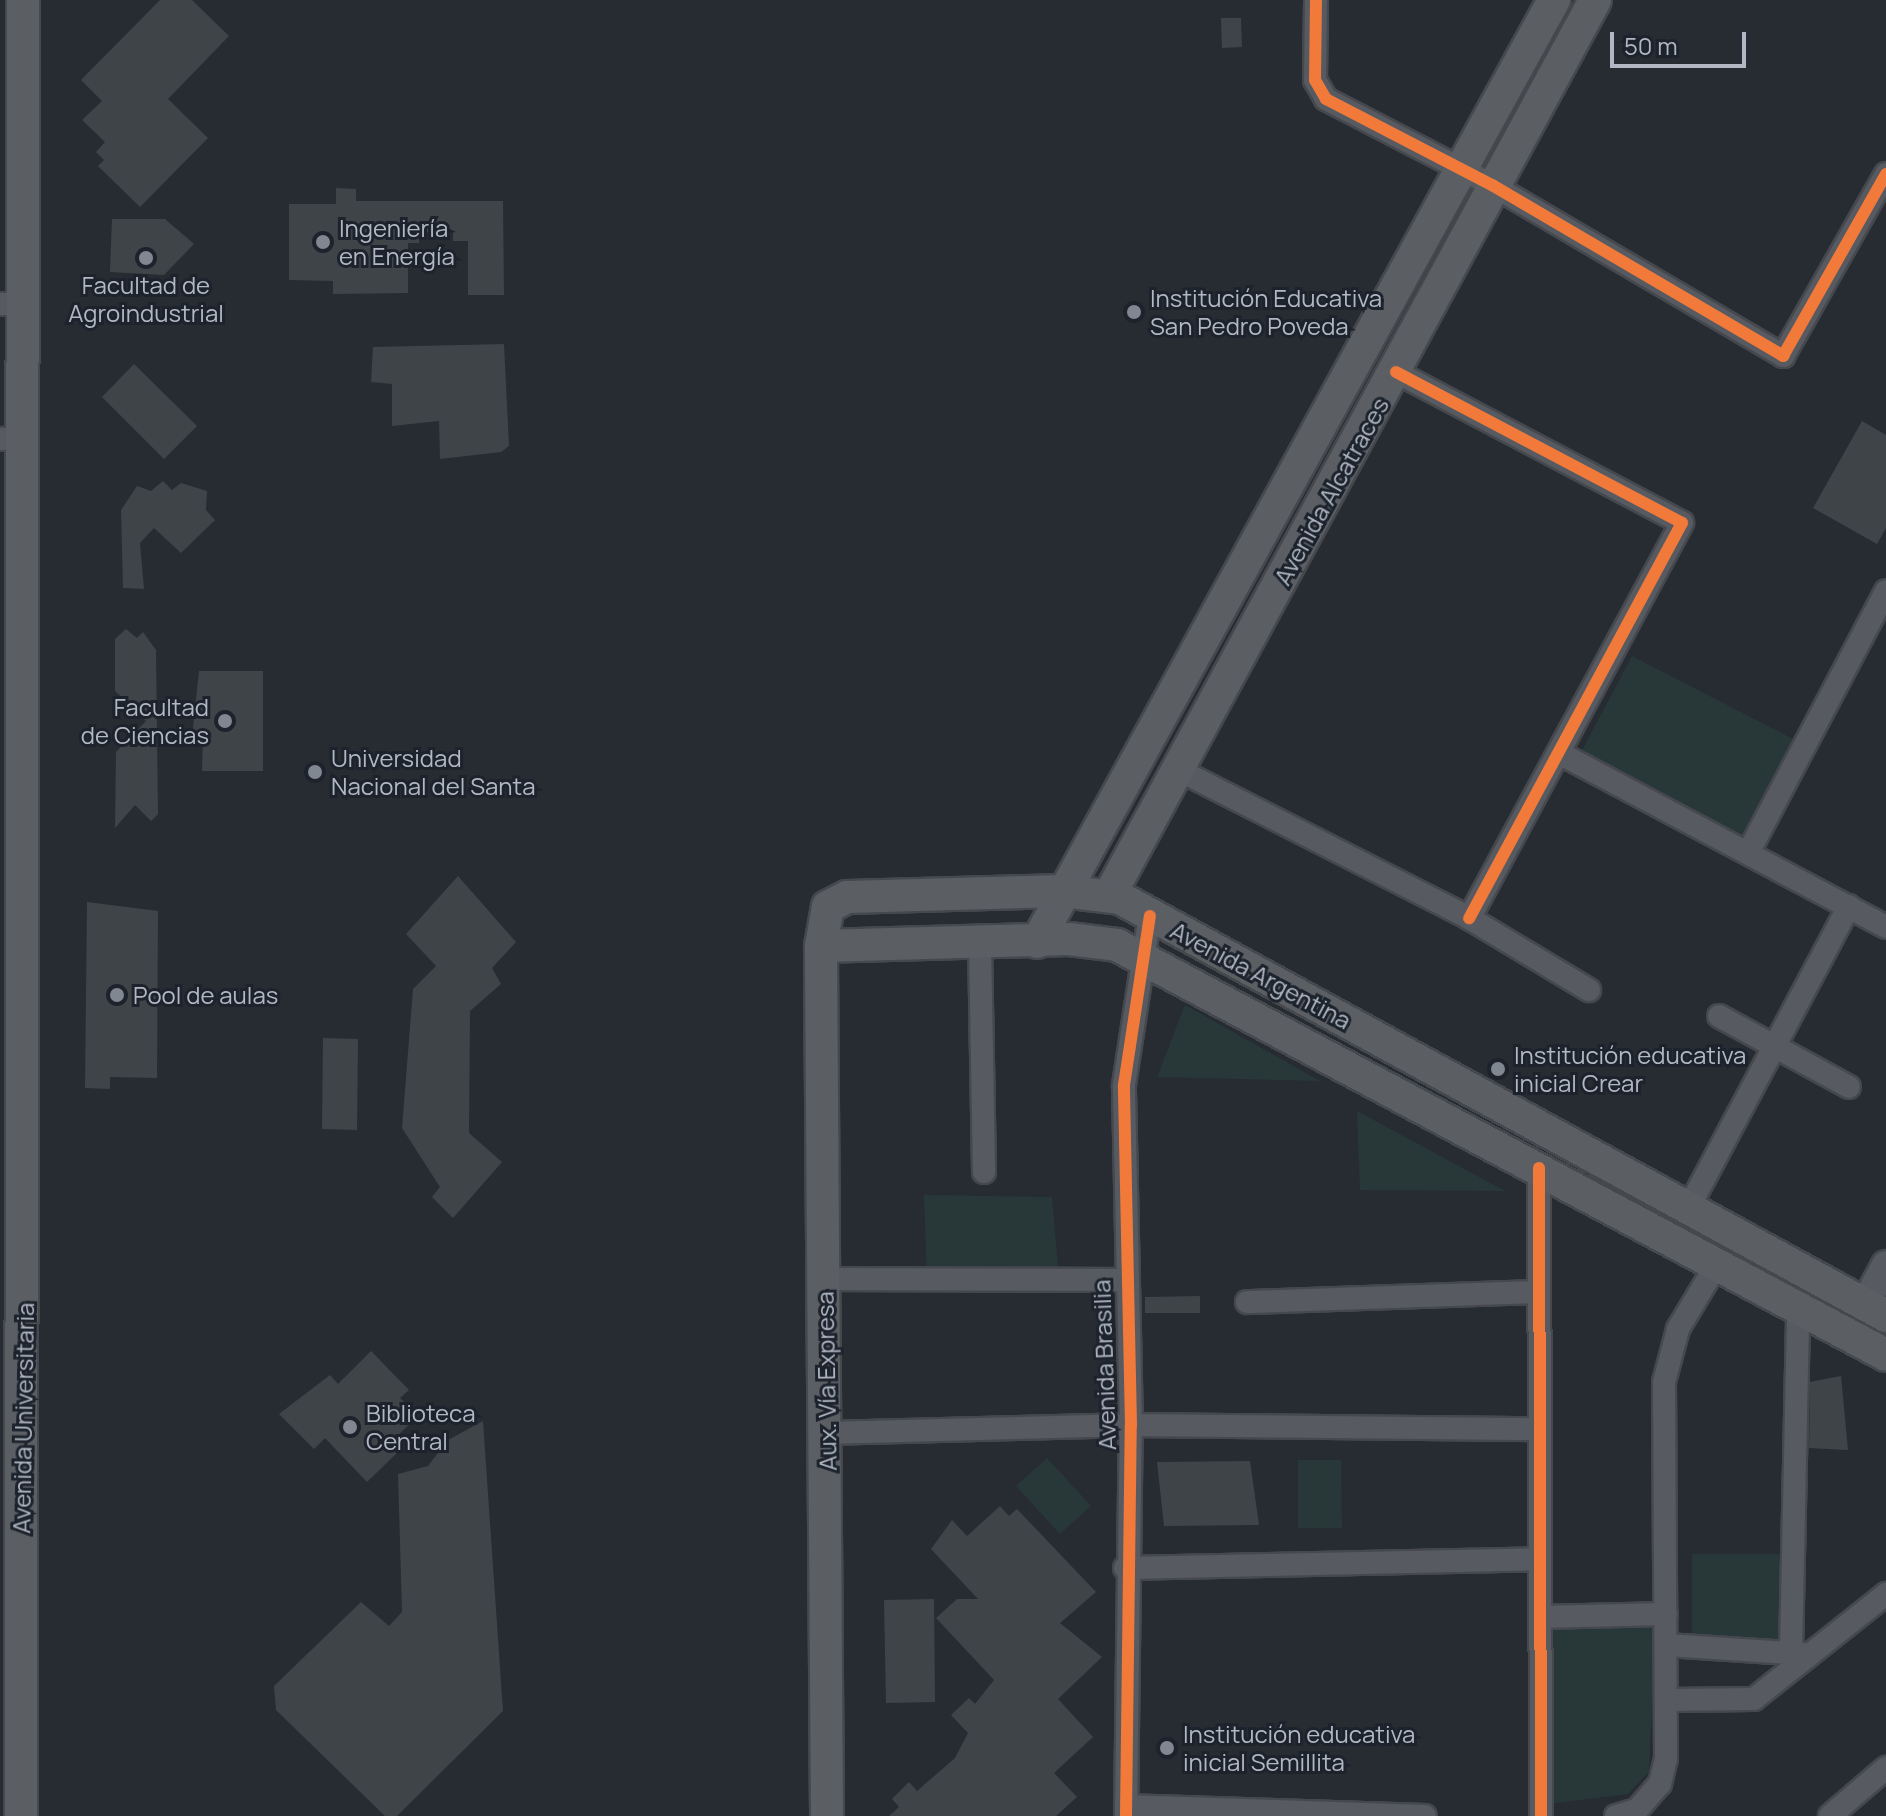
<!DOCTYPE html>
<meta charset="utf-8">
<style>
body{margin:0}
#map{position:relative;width:1886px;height:1816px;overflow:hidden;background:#272c32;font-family:Manrope,sans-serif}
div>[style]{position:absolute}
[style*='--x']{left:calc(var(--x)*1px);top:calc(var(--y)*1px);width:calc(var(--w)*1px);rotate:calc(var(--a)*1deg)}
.green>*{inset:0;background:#283838}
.building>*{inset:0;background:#3f4449}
.roads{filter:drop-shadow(2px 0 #45484d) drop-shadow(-2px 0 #45484d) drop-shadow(0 2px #45484d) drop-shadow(0 -2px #45484d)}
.minor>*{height:22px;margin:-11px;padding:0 11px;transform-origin:11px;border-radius:11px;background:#575a60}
.tertiary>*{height:28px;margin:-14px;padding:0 14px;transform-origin:14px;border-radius:14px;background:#575a60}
.secondary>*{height:32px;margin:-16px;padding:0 16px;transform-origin:16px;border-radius:16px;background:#5b5f64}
.cycleway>*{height:12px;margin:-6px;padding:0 6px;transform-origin:6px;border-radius:6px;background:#f17a3a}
.dots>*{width:22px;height:22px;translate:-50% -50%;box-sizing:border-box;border:4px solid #1c232c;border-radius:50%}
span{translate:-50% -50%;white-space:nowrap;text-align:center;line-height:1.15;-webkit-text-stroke:6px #1c232c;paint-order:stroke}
.poi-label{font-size:24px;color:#b1b8c3}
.left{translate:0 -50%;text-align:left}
.right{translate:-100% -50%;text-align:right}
.street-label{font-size:24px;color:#b1b8c3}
.scale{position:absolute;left:1610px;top:32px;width:136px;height:36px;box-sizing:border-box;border:4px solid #b1b8c3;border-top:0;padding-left:10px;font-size:24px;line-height:28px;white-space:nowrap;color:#b1b8c3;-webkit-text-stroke:6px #1c232c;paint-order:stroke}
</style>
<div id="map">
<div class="green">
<div style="clip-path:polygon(1632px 656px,1793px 739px,1739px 841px,1578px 758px)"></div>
<div style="clip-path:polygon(1185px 1005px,1320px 1081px,1157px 1077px)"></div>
<div style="clip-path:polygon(1357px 1111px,1505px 1191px,1360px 1190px)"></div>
<div style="clip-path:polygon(924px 1195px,1052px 1197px,1059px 1278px,927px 1276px)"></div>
<div style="clip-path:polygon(1047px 1458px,1091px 1506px,1060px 1534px,1016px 1486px)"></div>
<div style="clip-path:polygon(1298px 1460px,1341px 1460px,1342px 1528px,1298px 1528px)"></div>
<div style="clip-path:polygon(1692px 1554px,1798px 1554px,1794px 1642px,1692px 1636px)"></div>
<div style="clip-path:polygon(1548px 1623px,1655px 1626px,1649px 1772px,1628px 1794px,1547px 1804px)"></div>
</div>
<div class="building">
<div style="clip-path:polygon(160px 0,192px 0,229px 36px,168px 99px,208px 138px,140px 207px,98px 166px,104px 160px,96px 152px,105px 142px,82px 120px,102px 101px,81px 80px)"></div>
<div style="clip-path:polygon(1221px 18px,1241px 18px,1242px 47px,1222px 48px)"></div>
<div style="clip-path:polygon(336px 188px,356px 189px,356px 201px,503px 201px,504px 295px,468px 295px,468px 241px,453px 241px,453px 232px,419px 232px,419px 243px,408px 243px,408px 293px,333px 294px,333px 281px,289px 280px,289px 204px,336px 204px)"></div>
<div style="clip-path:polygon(112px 219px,165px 219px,194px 244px,164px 275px,110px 272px)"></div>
<div style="clip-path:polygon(504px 344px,509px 446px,501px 452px,440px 459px,439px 421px,392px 426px,392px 384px,371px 382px,373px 347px)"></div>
<div style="clip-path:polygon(134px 364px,197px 426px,164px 459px,102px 397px)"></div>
<div style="clip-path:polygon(1862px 421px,1886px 435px,1886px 528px,1877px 544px,1813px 508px)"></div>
<div style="clip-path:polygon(163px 481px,172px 490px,181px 483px,207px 491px,206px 510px,215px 520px,181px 553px,154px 528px,140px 543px,144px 589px,123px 588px,121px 510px,137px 486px,151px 491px)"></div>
<div style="clip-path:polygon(126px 629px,137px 638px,143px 632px,156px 650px,158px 814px,151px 821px,135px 805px,115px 828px,116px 752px,146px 721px,115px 691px,115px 639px)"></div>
<div style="clip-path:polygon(199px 671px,263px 671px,263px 771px,202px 771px,203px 736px,192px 737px)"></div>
<div style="clip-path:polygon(458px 876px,516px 942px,492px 968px,501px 984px,470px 1011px,469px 1133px,502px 1162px,453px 1218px,432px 1197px,440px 1187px,402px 1128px,413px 989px,436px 966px,406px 934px)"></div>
<div style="clip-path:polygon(87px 902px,158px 911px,157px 1078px,110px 1077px,110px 1089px,85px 1088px)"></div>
<div style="clip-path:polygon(323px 1038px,358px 1039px,357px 1130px,322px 1129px)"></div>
<div style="clip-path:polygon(1200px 1296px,1200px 1313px,1145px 1313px,1145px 1297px)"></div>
<div style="clip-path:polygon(371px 1351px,409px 1390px,400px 1398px,418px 1416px,393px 1440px,402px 1448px,367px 1482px,325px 1438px,314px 1449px,279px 1414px,330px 1375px,338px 1384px)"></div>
<div style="clip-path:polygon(1841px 1376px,1848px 1450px,1809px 1448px,1810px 1382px)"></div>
<div style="clip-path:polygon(483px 1421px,503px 1711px,397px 1816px,385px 1816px,276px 1710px,274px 1686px,361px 1602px,389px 1626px,402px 1612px,398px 1474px,428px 1466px,448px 1440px)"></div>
<div style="clip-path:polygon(1250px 1461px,1259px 1525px,1164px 1526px,1157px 1462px)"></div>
<div style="clip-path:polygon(1000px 1506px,1009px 1516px,1017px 1509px,1096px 1592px,1060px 1623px,1102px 1657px,1058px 1699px,1093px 1737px,1054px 1773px,1077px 1797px,1056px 1816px,889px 1816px,899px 1807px,892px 1799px,909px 1782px,917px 1791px,955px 1758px,968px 1733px,951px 1715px,969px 1698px,975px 1704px,994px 1680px,936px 1618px,957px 1599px,978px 1599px,931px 1549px,952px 1520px,967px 1536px)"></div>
<div style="clip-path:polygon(934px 1599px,935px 1702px,886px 1703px,884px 1600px)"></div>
</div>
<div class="roads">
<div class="minor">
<div style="--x:1316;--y:0;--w:80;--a:90.7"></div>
<div style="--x:1315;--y:80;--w:22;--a:60"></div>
<div style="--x:1326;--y:99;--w:187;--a:27.4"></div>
<div style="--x:1492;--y:185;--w:338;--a:30.4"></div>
<div style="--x:1783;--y:356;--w:209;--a:-60.5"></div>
<div style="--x:0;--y:304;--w:23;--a:0"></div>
<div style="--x:1396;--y:372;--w:323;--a:27.8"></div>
<div style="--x:1682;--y:523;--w:449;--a:118.3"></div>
<div style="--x:0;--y:439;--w:24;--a:-2"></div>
<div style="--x:1559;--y:753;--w:370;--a:28"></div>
<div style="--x:1177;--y:769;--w:328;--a:27"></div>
<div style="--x:1469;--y:918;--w:140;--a:31"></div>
<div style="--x:1748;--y:853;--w:296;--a:-62.2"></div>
<div style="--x:980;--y:943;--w:229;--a:89"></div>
<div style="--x:1719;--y:1016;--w:148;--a:28.6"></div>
<div style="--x:1539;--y:1168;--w:648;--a:89.82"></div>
<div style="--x:1688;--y:1209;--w:343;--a:-62"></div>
<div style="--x:825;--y:1279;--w:299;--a:0.2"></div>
<div style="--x:1247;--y:1302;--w:292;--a:-2"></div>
<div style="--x:827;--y:1433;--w:304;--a:-1.5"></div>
<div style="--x:1131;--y:1425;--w:409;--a:0.6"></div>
<div style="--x:1125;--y:1568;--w:415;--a:-1.2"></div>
<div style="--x:1540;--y:1617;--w:126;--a:-1.4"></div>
<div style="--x:1667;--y:1645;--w:137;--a:3.8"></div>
<div style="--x:1791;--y:1652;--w:345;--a:-88.8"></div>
<div style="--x:1668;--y:1700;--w:86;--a:-0.7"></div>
<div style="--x:1754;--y:1699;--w:169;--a:-38.5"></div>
<div style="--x:1126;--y:1806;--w:299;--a:1.9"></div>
<div style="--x:1126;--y:1816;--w:391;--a:-89.3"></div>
<div style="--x:1131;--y:1425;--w:340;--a:-91.2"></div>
<div style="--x:1124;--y:1085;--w:171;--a:-81.3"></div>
<div style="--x:1616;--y:1816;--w:22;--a:-16"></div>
<div style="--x:1637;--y:1810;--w:35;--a:-49"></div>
<div style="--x:1660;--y:1784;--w:26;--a:-77"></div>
<div style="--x:1666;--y:1759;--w:377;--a:-90.3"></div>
<div style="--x:1664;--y:1382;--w:55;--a:-75.2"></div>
<div style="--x:1678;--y:1329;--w:76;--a:-59"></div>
<div style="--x:1830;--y:1816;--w:74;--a:-40.6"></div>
</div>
<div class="tertiary">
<div style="--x:1865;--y:1304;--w:44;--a:-61.7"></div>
</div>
<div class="secondary">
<div style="--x:1109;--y:896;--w:1019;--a:-61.52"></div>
<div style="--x:1037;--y:942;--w:1075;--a:-61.24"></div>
<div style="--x:821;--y:946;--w:248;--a:-1.6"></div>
<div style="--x:1069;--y:939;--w:48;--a:7.1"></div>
<div style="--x:1117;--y:945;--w:871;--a:28.06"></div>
<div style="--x:21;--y:1816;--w:1816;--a:-89.94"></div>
<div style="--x:827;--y:1816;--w:870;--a:-90.4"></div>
<div style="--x:821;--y:946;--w:40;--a:-80"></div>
<div style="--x:828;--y:907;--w:21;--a:-28"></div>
<div style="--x:847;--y:897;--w:215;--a:-1.6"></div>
<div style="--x:1062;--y:891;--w:58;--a:6.9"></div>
<div style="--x:1120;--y:898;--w:873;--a:28.62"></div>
</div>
</div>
<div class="cycleway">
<div style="--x:1316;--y:0;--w:80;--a:90.7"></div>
<div style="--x:1315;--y:80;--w:22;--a:60"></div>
<div style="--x:1326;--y:99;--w:187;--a:27.4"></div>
<div style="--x:1492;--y:185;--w:338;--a:30.4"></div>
<div style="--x:1783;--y:356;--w:209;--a:-60.5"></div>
<div style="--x:1396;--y:372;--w:323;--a:27.8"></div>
<div style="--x:1682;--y:523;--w:449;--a:118.3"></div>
<div style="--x:1539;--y:1168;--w:648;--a:89.82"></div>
<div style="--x:1126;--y:1816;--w:391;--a:-89.3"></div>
<div style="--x:1131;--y:1425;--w:340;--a:-91.2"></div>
<div style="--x:1124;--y:1085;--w:171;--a:-81.3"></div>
</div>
<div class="dots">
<div style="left:323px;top:242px;background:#818790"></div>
<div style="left:146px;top:258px;background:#818790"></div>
<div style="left:1134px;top:312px;background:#818790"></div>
<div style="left:225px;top:721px;background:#818790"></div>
<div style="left:315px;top:772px;background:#818790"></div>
<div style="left:117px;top:995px;background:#818790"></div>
<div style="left:1498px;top:1069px;background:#818790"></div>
<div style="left:350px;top:1427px;background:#818790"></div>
<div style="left:1167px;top:1748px;background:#818790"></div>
</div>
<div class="poi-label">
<span class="left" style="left:339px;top:242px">Ingeniería<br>en Energía</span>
<span style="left:146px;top:299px">Facultad de<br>Agroindustrial</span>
<span class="left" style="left:1150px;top:312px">Institución Educativa<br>San Pedro Poveda</span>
<span class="right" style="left:209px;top:721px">Facultad<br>de Ciencias</span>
<span class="left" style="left:331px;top:772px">Universidad<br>Nacional del Santa</span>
<span class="left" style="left:133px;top:995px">Pool de aulas</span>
<span class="left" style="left:1514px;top:1069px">Institución educativa<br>inicial Crear</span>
<span class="left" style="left:366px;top:1427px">Biblioteca<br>Central</span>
<span class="left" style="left:1183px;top:1748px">Institución educativa<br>inicial Semillita</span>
</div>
<div class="street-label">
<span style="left:1331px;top:491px;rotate:-61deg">Avenida Alcatraces</span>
<span style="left:1261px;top:975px;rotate:28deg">Avenida Argentina</span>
<span style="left:1104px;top:1365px;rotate:-92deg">Avenida Brasilia</span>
<span style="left:826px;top:1381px;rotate:-91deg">Aux. Vía Expresa</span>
<span style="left:23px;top:1418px;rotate:-89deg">Avenida Universitaria</span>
</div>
<div class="scale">50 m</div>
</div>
